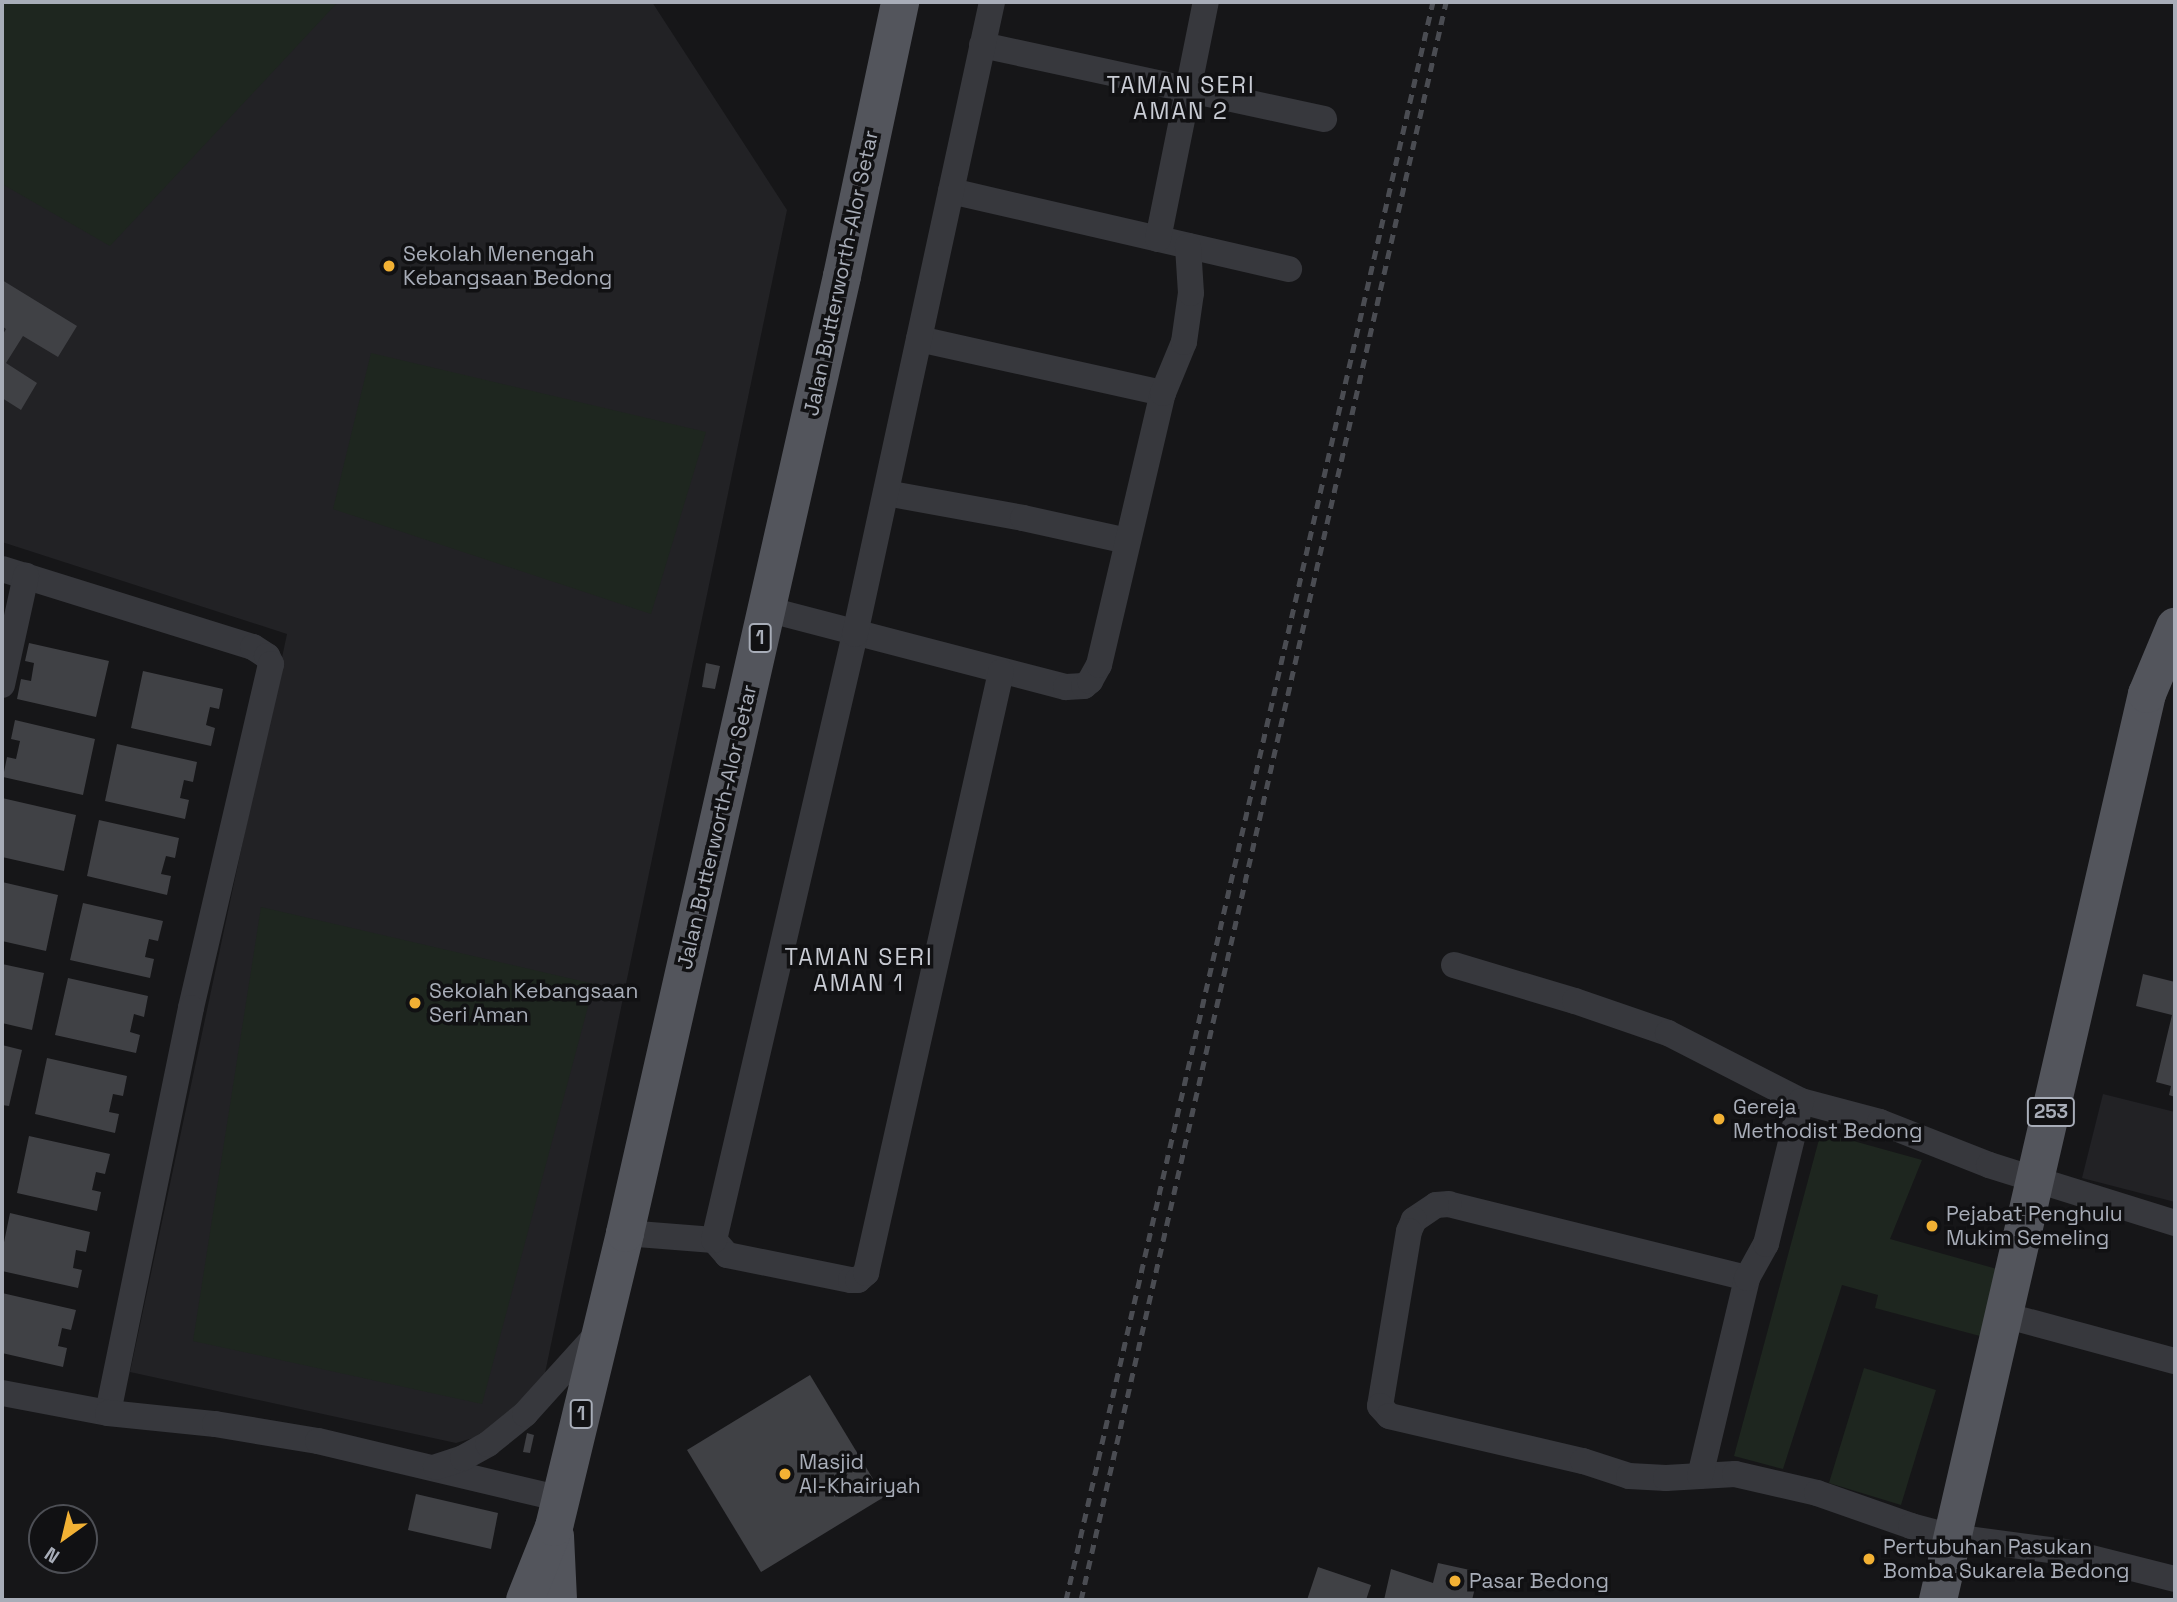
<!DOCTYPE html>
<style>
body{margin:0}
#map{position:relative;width:2177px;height:1602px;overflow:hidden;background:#161618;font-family:"Space Grotesk",sans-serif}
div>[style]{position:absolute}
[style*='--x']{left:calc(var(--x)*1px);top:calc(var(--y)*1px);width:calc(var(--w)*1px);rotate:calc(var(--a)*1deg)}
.built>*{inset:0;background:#222225}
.green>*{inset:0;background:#1e261f}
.building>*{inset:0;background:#404145}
.street>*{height:26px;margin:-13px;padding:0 13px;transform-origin:13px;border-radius:13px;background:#37383d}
.primary>*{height:38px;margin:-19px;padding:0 19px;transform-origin:19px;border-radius:19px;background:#53555c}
.rail>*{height:5px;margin-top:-2.5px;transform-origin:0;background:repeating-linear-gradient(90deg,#4a4c52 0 9px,transparent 0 16px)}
.dots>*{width:19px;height:19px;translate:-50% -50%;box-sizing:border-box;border:4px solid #111113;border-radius:50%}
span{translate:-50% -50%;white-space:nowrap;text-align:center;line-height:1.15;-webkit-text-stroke:7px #111113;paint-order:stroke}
.shield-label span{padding:2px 5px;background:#111113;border:2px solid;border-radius:5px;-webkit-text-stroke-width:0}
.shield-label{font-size:19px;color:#a8adb8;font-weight:700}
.poi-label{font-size:21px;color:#a8adb8}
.left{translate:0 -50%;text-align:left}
.street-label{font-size:21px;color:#a8adb8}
.neighbourhood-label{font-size:23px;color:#c9ccd4;letter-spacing:2px}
.frame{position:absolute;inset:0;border:4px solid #a8adb8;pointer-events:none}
.north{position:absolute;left:28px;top:1504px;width:70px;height:70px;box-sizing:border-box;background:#111113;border:2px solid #4d4f55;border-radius:50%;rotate:214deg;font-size:19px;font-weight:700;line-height:28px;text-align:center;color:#a8adb8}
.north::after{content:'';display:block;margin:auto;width:24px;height:32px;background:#f2b134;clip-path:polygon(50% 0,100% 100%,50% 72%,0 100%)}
</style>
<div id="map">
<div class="built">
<div style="clip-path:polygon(2px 2px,652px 2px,787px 210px,544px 1378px,497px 1431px,456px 1443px,130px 1372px,287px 634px,2px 542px)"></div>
<div style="clip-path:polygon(2103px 1094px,2175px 1112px,2175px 1202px,2082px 1178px)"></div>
</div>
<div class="green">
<div style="clip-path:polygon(2px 2px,338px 2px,110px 246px,2px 184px)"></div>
<div style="clip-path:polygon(371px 353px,706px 432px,651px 614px,333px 509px)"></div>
<div style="clip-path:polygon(261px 907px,594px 984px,482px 1404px,193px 1341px)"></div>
<div style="clip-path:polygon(1821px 1132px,1922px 1160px,1890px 1239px,1997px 1269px,1980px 1336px,1875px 1308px,1878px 1295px,1842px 1285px,1783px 1469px,1734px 1456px)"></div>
<div style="clip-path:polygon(1864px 1368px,1936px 1390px,1901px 1505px,1829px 1483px)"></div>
</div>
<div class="building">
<div style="clip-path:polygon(2px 280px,77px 326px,58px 357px,23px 336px,6px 363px,37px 383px,21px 410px,2px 398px,2px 336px,6px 329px,2px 326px)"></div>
<div style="clip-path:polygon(29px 643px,109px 661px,96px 717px,17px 699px,21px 679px,31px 681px,34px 663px,25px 661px)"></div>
<div style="clip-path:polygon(706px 663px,720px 666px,715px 689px,702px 687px)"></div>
<div style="clip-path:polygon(143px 671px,223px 689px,219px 709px,210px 707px,206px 725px,215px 728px,211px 746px,131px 728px)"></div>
<div style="clip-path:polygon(15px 720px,95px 739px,83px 795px,3px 777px,7px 757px,16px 759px,20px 741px,11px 739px)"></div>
<div style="clip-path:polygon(117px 744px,197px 762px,193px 782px,184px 780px,180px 798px,189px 800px,185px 819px,105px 801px)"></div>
<div style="clip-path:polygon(2px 798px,76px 815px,64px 871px,2px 857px)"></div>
<div style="clip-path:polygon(99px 820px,179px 838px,175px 858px,166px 856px,161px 874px,171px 876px,167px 895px,87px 876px)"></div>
<div style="clip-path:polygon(2px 882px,58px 895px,46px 951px,2px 941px)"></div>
<div style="clip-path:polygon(83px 903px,163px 921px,158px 941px,149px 939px,145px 957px,154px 959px,150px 978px,70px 960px)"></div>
<div style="clip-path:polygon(2px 964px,44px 973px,32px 1030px,2px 1023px)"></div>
<div style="clip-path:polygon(2143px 974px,2175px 982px,2175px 1097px,2169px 1095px,2171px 1086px,2156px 1082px,2172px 1015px,2136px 1006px)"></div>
<div style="clip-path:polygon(68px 978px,148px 996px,144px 1017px,134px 1014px,130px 1032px,140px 1035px,136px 1053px,55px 1035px)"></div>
<div style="clip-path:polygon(2px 1045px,22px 1050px,9px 1106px,2px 1105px)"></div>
<div style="clip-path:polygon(47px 1058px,127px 1076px,123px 1096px,113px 1094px,109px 1112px,119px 1114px,115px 1133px,35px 1114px)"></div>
<div style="clip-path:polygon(29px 1136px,110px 1154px,105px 1174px,96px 1172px,92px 1190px,101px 1192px,97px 1211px,17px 1193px)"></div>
<div style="clip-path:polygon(10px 1213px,90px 1232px,86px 1252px,76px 1250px,73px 1268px,82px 1270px,78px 1288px,2px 1271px,2px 1252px)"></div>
<div style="clip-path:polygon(2px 1293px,76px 1310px,71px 1330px,62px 1328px,58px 1346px,67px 1348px,63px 1367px,2px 1353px)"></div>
<div style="clip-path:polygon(810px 1375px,884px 1497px,761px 1572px,687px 1450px)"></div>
<div style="clip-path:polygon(527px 1433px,534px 1435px,530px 1453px,523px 1452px)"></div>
<div style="clip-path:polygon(416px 1494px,498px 1513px,491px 1549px,408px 1530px)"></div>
<div style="clip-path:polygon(1438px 1563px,1479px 1572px,1472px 1600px,1384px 1600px,1391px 1569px,1433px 1583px)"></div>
<div style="clip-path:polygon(1318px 1567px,1371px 1585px,1366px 1600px,1307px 1600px)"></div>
</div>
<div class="street">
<div style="--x:982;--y:45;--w:350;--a:12.2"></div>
<div style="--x:951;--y:191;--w:347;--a:13"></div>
<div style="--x:1158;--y:239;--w:242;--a:-78.6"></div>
<div style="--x:919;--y:339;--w:250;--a:12.5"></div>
<div style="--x:886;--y:493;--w:139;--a:10.3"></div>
<div style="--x:1023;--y:518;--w:107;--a:12.4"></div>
<div style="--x:2;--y:569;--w:263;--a:17.3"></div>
<div style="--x:253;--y:647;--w:17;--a:33"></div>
<div style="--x:267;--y:656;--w:9;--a:63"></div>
<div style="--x:271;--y:664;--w:353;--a:103.1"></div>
<div style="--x:191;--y:1008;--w:413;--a:101.6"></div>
<div style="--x:766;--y:609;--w:310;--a:14.6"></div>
<div style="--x:1066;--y:687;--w:18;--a:-3"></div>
<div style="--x:1084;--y:686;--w:8;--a:-40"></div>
<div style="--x:1090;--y:681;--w:18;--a:-61"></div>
<div style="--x:1099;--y:665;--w:279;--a:-76.8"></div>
<div style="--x:1163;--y:393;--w:55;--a:-67.6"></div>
<div style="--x:1184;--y:342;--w:49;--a:-81.9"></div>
<div style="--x:1191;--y:293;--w:47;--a:-93.7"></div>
<div style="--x:2;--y:685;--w:112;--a:-77.6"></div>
<div style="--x:1454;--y:965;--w:126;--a:16.6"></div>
<div style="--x:1575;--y:1001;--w:98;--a:19"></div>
<div style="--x:1668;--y:1033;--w:149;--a:27.1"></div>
<div style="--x:1801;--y:1101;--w:82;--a:14.9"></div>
<div style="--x:1880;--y:1122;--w:117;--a:21.5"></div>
<div style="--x:1989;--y:1165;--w:195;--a:17.3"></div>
<div style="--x:625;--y:1233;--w:89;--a:4.5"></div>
<div style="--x:714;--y:1240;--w:20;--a:49"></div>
<div style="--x:727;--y:1255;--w:126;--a:11.4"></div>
<div style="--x:851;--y:1280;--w:7;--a:0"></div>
<div style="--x:858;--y:1280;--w:11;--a:-41"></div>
<div style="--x:866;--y:1273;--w:616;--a:-77.34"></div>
<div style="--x:714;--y:1240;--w:622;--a:-76.9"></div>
<div style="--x:855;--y:634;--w:647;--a:-77.77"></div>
<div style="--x:1747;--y:1278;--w:307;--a:-166.1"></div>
<div style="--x:1449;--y:1204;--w:13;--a:176"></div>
<div style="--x:1436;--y:1205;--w:27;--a:146"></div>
<div style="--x:1414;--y:1220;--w:12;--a:114"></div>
<div style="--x:1409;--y:1231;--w:177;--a:99.4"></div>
<div style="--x:1380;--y:1406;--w:13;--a:48"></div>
<div style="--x:1389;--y:1416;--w:199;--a:13.1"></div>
<div style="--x:1583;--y:1461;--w:48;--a:18.1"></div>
<div style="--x:1629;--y:1476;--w:37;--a:3"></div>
<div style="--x:1666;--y:1478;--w:69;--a:-3.3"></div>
<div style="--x:1735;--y:1474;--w:84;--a:13"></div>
<div style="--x:1817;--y:1493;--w:100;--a:19.3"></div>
<div style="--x:1911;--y:1526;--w:42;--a:15"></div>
<div style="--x:1952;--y:1537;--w:121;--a:7.6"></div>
<div style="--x:2072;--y:1553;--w:106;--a:14.2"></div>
<div style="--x:2004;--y:1315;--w:177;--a:15.1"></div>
<div style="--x:2;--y:1393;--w:108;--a:10.7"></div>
<div style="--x:108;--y:1413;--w:108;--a:5.9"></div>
<div style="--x:215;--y:1424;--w:104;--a:9.4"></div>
<div style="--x:318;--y:1441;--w:250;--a:13.4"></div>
<div style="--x:436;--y:1467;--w:28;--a:-18"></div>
<div style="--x:463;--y:1458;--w:29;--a:-29"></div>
<div style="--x:488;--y:1444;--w:48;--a:-39"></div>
<div style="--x:525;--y:1414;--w:110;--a:-47.9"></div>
<div style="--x:1700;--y:1476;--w:204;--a:-76.6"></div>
<div style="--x:1747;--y:1278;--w:39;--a:-61"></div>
<div style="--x:1766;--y:1244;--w:147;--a:-76.2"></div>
</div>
<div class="primary">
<div style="--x:555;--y:1536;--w:64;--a:87.3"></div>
<div style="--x:525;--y:1600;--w:79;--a:-68.3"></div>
<div style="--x:554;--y:1527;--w:302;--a:-76.4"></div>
<div style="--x:625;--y:1233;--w:981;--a:-77.22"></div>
<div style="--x:842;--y:276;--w:280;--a:-78"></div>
<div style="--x:1938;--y:1600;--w:930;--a:-77.01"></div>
<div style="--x:2147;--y:694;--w:73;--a:-67.3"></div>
</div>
<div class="rail">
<div style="--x:1066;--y:1600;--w:1640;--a:-77.07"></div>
<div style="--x:1081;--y:1600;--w:1639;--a:-77.13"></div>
</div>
<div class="dots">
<div style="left:389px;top:266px;background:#f2b134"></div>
<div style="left:415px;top:1003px;background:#f2b134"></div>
<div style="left:1719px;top:1119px;background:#f2b134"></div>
<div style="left:1932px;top:1226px;background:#f2b134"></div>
<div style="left:785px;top:1474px;background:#f2b134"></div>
<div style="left:1869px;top:1559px;background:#f2b134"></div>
<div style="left:1455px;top:1581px;background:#f2b134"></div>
</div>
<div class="shield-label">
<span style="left:760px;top:638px">1</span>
<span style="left:2051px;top:1112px">253</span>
<span style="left:581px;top:1414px">1</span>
</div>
<div class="poi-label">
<span class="left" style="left:403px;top:266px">Sekolah Menengah<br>Kebangsaan Bedong</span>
<span class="left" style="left:429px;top:1003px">Sekolah Kebangsaan<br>Seri Aman</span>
<span class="left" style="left:1733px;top:1119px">Gereja<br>Methodist Bedong</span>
<span class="left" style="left:1946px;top:1226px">Pejabat Penghulu<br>Mukim Semeling</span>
<span class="left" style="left:799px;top:1474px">Masjid<br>Al-Khairiyah</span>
<span class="left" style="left:1883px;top:1559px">Pertubuhan Pasukan<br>Bomba Sukarela Bedong</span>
<span class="left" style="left:1469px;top:1581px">Pasar Bedong</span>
</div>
<div class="street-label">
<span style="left:841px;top:273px;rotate:-78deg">Jalan Butterworth-Alor Setar</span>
<span style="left:717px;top:827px;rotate:-77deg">Jalan Butterworth-Alor Setar</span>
</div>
<div class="neighbourhood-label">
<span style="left:1181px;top:98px">TAMAN SERI<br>AMAN 2</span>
<span style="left:859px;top:970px">TAMAN SERI<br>AMAN 1</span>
</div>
<div class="frame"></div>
<div class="north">N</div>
</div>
